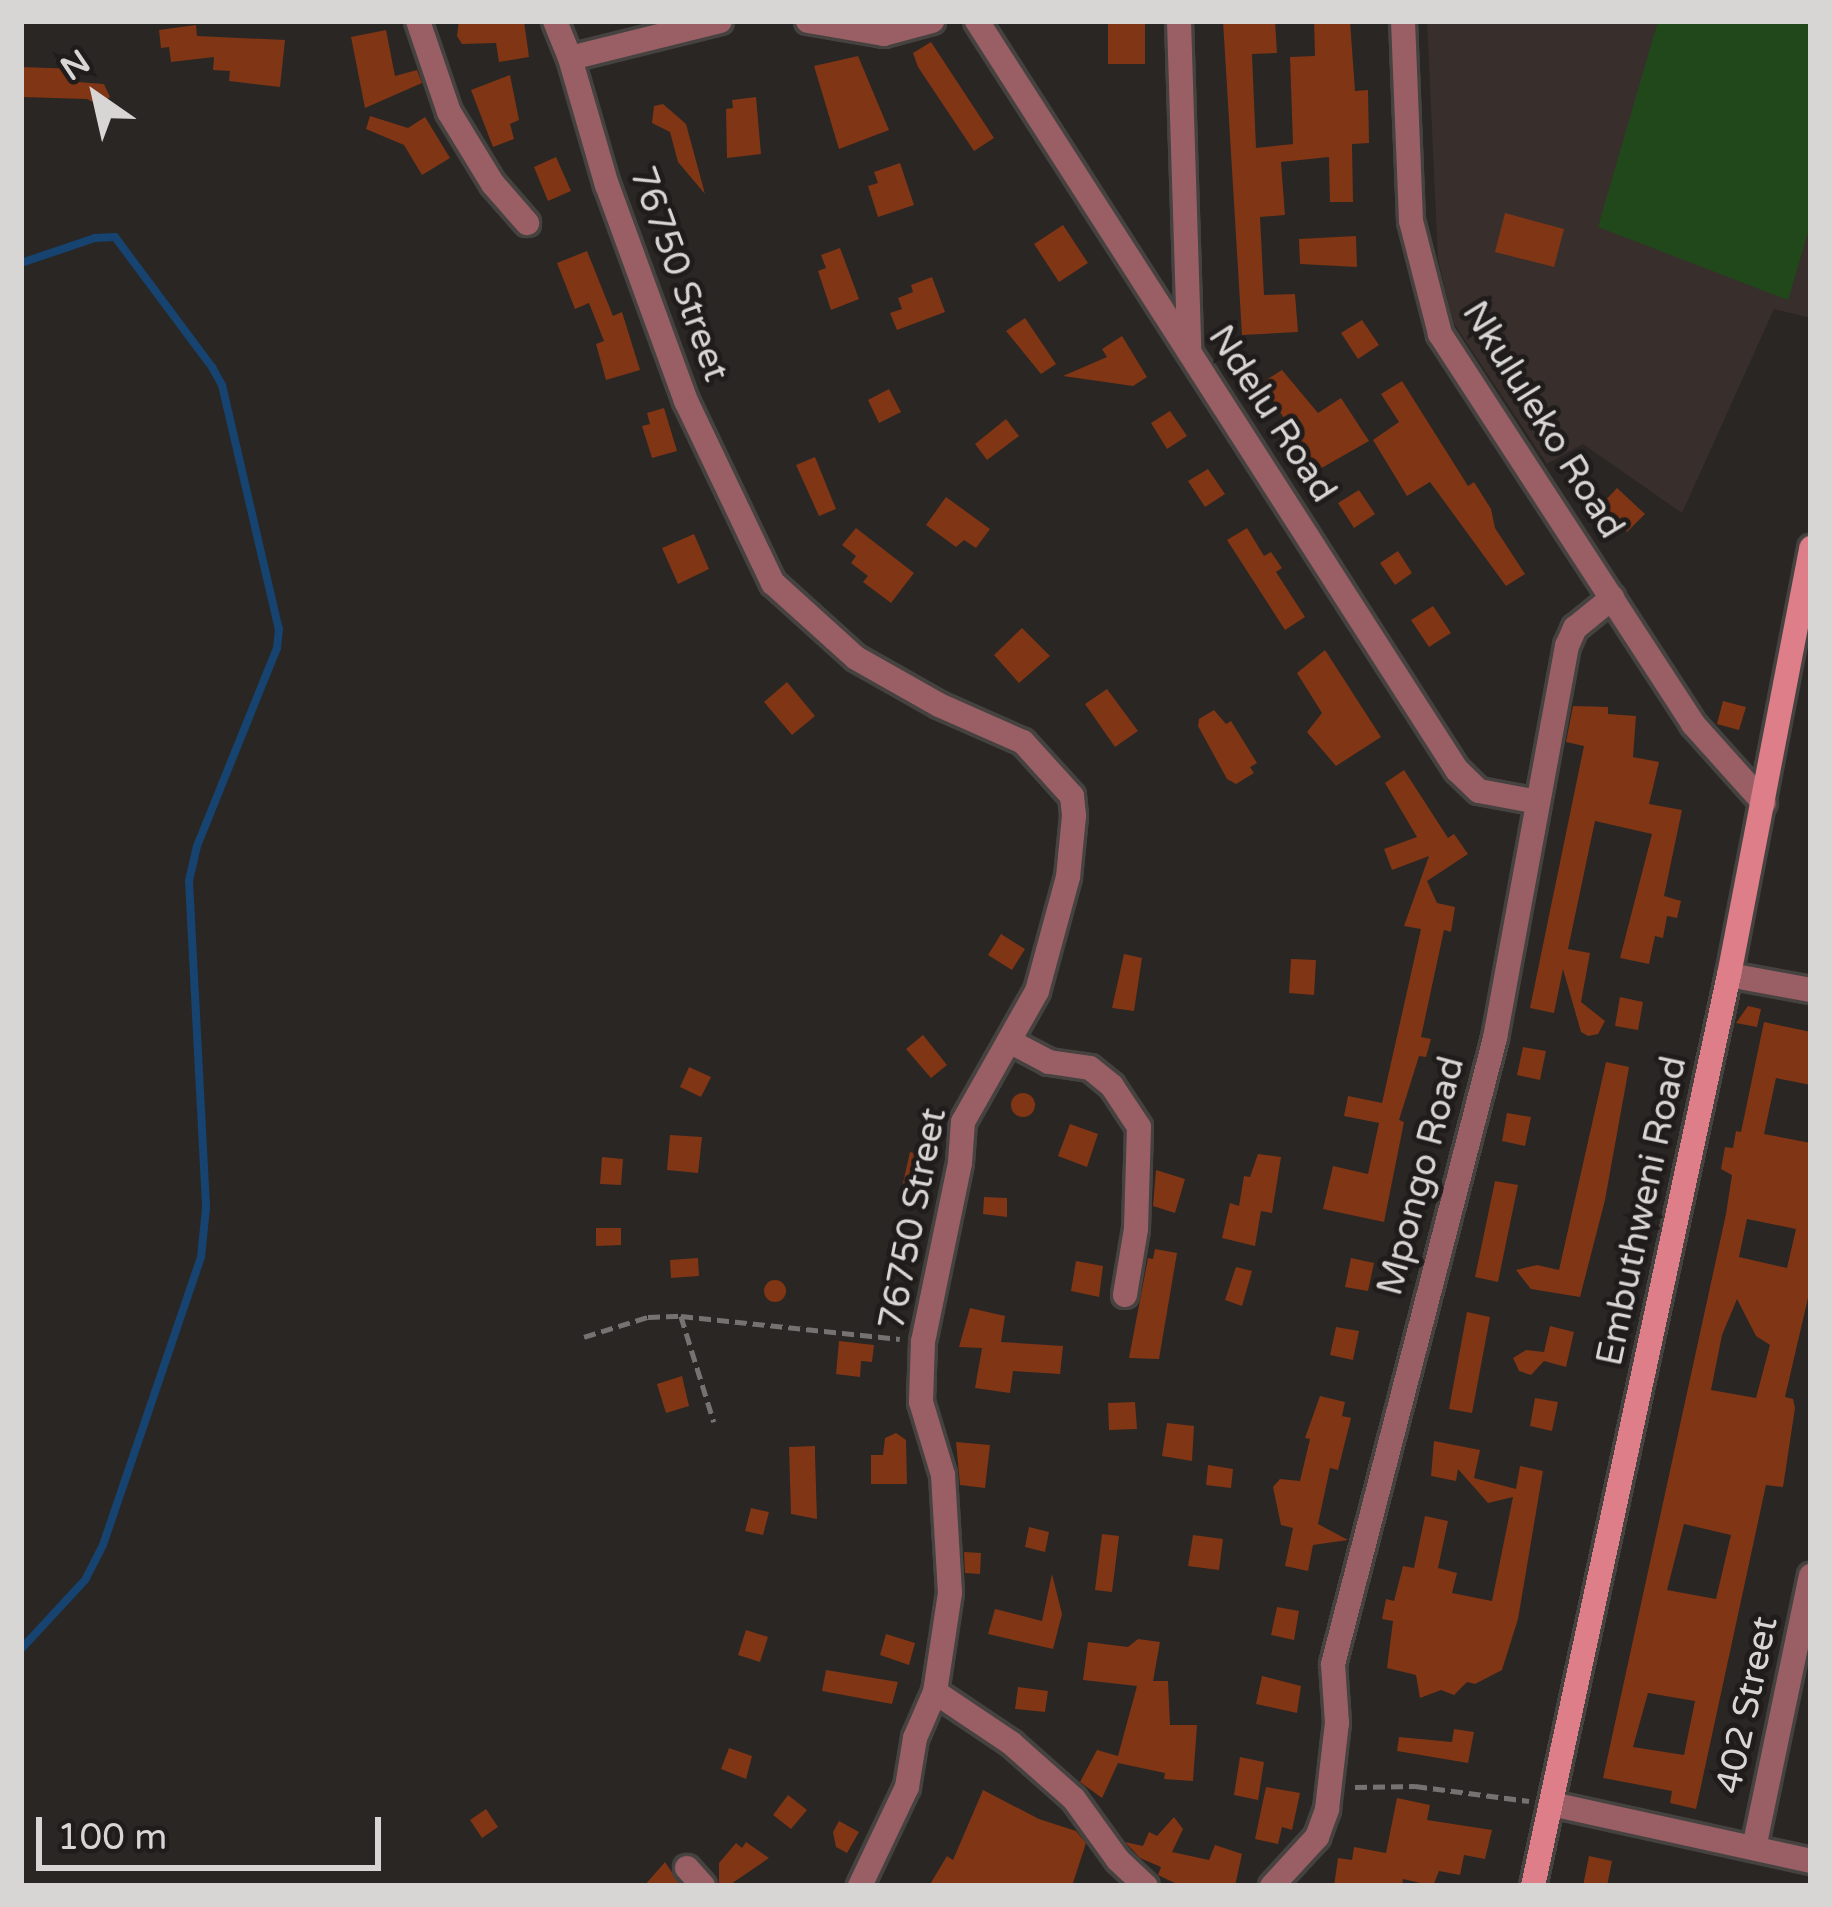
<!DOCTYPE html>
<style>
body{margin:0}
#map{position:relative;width:1832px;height:1907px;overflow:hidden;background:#292624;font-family:"Varela Round",sans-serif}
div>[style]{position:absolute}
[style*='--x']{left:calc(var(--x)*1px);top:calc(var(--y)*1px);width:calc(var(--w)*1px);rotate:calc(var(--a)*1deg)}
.built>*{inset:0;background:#382f2c}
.green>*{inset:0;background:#21481a}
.stream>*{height:8px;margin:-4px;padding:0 4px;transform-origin:4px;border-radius:4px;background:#16436f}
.building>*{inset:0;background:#803514}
.round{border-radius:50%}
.path>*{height:4.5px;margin-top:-2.25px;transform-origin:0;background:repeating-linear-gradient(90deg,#757371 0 12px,transparent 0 18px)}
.roads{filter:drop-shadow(3px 0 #454240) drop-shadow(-3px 0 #454240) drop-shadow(0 3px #454240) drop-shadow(0 -3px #454240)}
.street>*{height:24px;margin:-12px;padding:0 12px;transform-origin:12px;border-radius:12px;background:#9a5f65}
.secondary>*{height:24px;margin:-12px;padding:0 12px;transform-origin:12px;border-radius:12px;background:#dd7e88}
span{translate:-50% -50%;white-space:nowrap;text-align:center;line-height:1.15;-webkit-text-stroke:10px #1f1c1b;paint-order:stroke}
.street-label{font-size:36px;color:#d8d6d5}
.frame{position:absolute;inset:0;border:24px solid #d8d6d5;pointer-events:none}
.north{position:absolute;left:36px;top:36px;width:120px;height:120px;-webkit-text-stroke:9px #1f1c1b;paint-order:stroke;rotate:326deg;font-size:33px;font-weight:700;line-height:48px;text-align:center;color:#d8d6d5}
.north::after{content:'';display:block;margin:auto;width:42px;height:54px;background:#d8d6d5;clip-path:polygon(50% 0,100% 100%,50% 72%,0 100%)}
.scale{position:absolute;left:36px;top:1817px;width:345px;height:54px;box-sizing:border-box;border:6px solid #d8d6d5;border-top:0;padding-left:15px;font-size:36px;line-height:42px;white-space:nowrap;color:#d8d6d5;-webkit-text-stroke:9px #1f1c1b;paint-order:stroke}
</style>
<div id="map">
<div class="built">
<div style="clip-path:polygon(1427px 21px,1811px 21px,1811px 318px,1774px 309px,1682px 513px,1583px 444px,1547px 464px,1453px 322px,1438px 259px)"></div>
</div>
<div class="green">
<div style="clip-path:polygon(1658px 21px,1811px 21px,1811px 222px,1788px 300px,1598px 227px)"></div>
</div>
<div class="stream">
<div style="--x:21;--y:263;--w:78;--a:-18.7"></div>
<div style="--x:95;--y:238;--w:20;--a:-3"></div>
<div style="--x:115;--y:237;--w:162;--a:53.3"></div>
<div style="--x:212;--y:367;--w:21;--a:61"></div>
<div style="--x:222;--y:385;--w:251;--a:76.9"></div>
<div style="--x:279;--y:629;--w:19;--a:96"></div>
<div style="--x:277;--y:648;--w:214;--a:112"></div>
<div style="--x:197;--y:846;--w:36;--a:103"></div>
<div style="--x:189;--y:881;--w:327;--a:87"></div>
<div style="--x:206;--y:1208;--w:49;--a:95.8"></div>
<div style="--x:201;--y:1257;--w:304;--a:108.8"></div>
<div style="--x:103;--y:1545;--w:39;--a:117"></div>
<div style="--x:85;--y:1580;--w:94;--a:132.8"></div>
</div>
<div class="building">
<div style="clip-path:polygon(459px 21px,524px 21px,529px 57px,499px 62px,496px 43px,462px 44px,457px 36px)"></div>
<div style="clip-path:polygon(1108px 21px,1145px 21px,1145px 64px,1108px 64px)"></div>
<div style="clip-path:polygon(1223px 21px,1275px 21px,1277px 53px,1252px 54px,1256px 148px,1293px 144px,1290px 57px,1315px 56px,1314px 21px,1350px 21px,1355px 91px,1368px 90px,1369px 143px,1352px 144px,1353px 202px,1330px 202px,1329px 157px,1281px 162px,1285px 215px,1260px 217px,1264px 295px,1295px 294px,1298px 332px,1242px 335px)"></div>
<div style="clip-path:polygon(196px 25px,197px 36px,285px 40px,280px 87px,229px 81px,230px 71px,213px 70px,214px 57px,171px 62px,169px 47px,161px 48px,159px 30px)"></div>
<div style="clip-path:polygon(386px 30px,395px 76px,417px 70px,422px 83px,365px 108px,351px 37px)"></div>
<div style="clip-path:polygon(931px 42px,994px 138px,974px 151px,918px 67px,913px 53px)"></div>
<div style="clip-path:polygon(858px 56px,889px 130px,839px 149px,814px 66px)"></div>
<div style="clip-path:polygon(21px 67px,78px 69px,78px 82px,104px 84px,110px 97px,99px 105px,87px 99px,21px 97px)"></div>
<div style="clip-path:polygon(510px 75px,519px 120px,510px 124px,514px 139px,493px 147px,471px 90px)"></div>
<div style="clip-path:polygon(756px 97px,761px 154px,727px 158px,726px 109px,733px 108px,732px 100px)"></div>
<div style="clip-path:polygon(663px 104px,686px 124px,705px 194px,678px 162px,670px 132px,652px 123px,654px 106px)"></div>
<div style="clip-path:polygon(370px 116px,408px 128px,425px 117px,450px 158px,422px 175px,404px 145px,366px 129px)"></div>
<div style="clip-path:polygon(556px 157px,571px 191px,548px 201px,534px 167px)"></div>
<div style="clip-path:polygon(900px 163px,914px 205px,878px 217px,868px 186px,878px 183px,874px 172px)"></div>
<div style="clip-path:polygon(1505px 213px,1564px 229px,1554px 267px,1495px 252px)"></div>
<div style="clip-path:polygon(1063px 225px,1088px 263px,1059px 282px,1034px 244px)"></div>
<div style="clip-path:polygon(1356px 236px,1357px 267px,1300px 264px,1299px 239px)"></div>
<div style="clip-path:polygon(840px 248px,859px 299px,831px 310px,818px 271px,826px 268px,821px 255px)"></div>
<div style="clip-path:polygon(587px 251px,613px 316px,622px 312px,640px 370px,606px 380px,596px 344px,604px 341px,589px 303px,575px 309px,557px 263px)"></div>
<div style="clip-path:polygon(932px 277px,945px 312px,897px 330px,890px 313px,902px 309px,898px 298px,913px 292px,911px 285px)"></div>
<div style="clip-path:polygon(1025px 318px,1056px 364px,1041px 374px,1006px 331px)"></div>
<div style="clip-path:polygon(1362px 320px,1379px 345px,1358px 359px,1341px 333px)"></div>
<div style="clip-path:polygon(1122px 336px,1147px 377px,1133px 386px,1063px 376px,1107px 357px,1102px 349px)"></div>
<div style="clip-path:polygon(1282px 370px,1318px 413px,1341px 398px,1369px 441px,1318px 470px,1261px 383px)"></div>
<div style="clip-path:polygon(1402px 381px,1468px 486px,1474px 482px,1491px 509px,1495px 528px,1525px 574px,1506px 586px,1430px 482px,1407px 496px,1373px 440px,1399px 422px,1381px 394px)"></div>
<div style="clip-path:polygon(889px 389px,901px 412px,879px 423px,868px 400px)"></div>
<div style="clip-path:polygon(664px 408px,677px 451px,652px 458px,642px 426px,650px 424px,647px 413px)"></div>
<div style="clip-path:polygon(1170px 411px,1187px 436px,1167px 449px,1151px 423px)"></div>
<div style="clip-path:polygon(1006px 419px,1019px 436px,987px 460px,975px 444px)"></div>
<div style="clip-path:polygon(815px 457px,836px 509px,819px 516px,796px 465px)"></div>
<div style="clip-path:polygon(1208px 469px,1225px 494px,1205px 507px,1188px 481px)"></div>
<div style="clip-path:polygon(1617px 488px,1645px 514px,1627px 532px,1602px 504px)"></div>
<div style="clip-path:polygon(1359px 490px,1375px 514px,1354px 528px,1338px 503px)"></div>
<div style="clip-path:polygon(946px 497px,990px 529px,976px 548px,964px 540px,956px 547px,926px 525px)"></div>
<div style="clip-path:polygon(856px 528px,914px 573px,891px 603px,863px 582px,868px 576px,851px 563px,856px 556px,842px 545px)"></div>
<div style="clip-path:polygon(1247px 528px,1264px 556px,1271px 552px,1282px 568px,1276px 572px,1305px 617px,1285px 630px,1227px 540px)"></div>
<div style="clip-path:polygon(694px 534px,709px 569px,678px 584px,662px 548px)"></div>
<div style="clip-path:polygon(1398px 551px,1412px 573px,1395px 585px,1380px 563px)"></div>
<div style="clip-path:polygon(1433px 606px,1451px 633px,1429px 647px,1411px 620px)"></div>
<div style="clip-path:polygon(1022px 628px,1050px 656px,1019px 683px,994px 655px)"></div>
<div style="clip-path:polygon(1325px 650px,1381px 737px,1336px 766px,1307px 732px,1322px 713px,1297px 673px)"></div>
<div style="clip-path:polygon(787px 682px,815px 716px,792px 735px,764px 702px)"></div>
<div style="clip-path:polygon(1107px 689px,1138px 731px,1115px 747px,1085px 704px)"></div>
<div style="clip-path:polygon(1723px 701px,1746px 707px,1739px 730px,1717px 724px)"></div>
<div style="clip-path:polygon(1573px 706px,1608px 707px,1608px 714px,1636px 716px,1633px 757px,1659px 762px,1649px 804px,1682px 810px,1664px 896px,1681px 901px,1677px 918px,1667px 916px,1663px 938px,1655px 936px,1649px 964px,1620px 958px,1652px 834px,1595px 821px,1568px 949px,1590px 953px,1581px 1002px,1605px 1021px,1598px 1034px,1588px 1036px,1581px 1032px,1563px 969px,1554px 1013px,1530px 1008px,1584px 746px,1566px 742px)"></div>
<div style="clip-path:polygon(1214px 710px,1226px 724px,1231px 721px,1257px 763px,1250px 767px,1254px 773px,1236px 784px,1227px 779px,1198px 726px,1199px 719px)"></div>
<div style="clip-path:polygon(1404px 770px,1448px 838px,1454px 834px,1468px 854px,1427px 881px,1437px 903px,1455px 907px,1451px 932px,1444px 930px,1421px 1037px,1431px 1039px,1426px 1057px,1419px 1056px,1399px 1120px,1404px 1122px,1384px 1222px,1323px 1209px,1333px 1166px,1368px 1174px,1379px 1123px,1344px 1116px,1348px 1096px,1382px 1103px,1421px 929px,1404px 926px,1429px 856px,1392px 870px,1384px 849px,1417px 837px,1385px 783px)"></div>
<div style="clip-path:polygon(1001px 934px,1025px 949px,1012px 970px,988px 955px)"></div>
<div style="clip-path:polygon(1124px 954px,1142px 958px,1134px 1011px,1112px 1008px)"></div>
<div style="clip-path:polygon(1291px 959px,1316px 960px,1314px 995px,1289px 993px)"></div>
<div style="clip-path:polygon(1620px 997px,1643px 1002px,1638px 1030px,1615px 1026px)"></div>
<div style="clip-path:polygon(1748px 1006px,1761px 1009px,1757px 1027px,1736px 1023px)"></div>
<div style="clip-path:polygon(evenodd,1764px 1022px,1811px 1032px,1811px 1085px,1776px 1078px,1764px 1134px,1811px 1143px,1811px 1285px,1785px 1397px,1793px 1399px,1795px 1408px,1783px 1487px,1766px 1485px,1696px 1809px,1670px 1803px,1672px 1791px,1603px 1778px,1726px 1214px,1732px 1175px,1721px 1169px,1725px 1147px,1733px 1148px,1736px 1131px,1741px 1132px,1764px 1022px,1747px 1219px,1796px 1229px,1787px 1268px,1739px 1257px,1747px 1219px,1764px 1022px,1737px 1299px,1756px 1336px,1770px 1345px,1756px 1398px,1711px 1390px,1722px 1335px,1737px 1299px,1764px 1022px,1684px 1524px,1731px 1535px,1716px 1599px,1667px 1590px,1684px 1524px,1764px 1022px,1648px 1693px,1695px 1701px,1684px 1755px,1633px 1747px,1648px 1693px)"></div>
<div style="clip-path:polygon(923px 1035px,947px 1065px,931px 1078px,906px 1049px)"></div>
<div style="clip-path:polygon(1523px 1047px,1546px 1051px,1540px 1080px,1517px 1075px)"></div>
<div style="clip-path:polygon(1606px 1062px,1629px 1067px,1605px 1200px,1580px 1297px,1531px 1289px,1516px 1270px,1537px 1265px,1559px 1270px)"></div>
<div style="clip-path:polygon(689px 1067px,711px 1077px,701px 1097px,680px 1087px)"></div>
<div class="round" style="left:1011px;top:1093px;width:24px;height:24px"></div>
<div style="clip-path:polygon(1507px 1113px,1531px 1117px,1525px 1146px,1502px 1141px)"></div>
<div style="clip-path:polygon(1070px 1124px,1098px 1134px,1087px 1167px,1058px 1156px)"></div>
<div style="clip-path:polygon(670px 1135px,702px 1137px,698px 1173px,667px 1170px)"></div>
<div style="clip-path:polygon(910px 1152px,930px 1157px,919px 1201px,900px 1196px)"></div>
<div style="clip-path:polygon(1258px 1154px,1281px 1157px,1272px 1213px,1261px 1211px,1255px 1246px,1222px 1238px,1230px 1203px,1239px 1206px,1244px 1176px,1250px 1177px)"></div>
<div style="clip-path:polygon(602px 1157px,623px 1159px,621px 1185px,600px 1184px)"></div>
<div style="clip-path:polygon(1156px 1170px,1185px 1179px,1175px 1213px,1153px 1206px)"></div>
<div style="clip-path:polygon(1495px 1181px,1518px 1185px,1498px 1282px,1475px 1277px)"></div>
<div style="clip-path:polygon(984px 1197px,1007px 1198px,1007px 1217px,983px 1214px)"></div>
<div style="clip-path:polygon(596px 1228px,621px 1228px,621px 1245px,596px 1246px)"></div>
<div style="clip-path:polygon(1155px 1249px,1177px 1253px,1159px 1359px,1129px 1358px,1148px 1258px,1153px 1259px)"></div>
<div style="clip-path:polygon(698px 1258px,699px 1276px,671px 1278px,670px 1260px)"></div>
<div style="clip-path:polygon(1351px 1258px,1374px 1263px,1368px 1291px,1345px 1287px)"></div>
<div style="clip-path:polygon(1076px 1261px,1103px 1266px,1099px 1297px,1071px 1291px)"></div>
<div style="clip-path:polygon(1236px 1267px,1252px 1271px,1242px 1306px,1225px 1300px)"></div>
<div class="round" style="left:764px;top:1280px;width:22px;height:22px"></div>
<div style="clip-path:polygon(970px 1308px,1005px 1316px,1001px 1342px,1063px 1346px,1060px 1374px,1013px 1371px,1010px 1393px,975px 1388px,982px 1348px,959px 1347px)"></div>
<div style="clip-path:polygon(1467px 1312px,1490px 1317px,1472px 1413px,1449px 1409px)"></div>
<div style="clip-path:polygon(1550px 1326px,1574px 1332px,1566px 1367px,1544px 1361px,1531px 1375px,1519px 1371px,1513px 1358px,1526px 1350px,1544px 1352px)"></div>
<div style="clip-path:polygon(1336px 1327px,1359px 1331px,1353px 1360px,1330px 1355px)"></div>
<div style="clip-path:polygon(839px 1341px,874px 1345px,872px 1362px,861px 1361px,860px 1377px,836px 1374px)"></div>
<div style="clip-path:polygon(682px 1376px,689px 1406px,666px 1413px,657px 1384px)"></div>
<div style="clip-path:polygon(1320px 1396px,1345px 1402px,1342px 1416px,1351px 1418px,1338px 1470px,1330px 1468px,1318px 1524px,1348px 1540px,1313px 1545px,1308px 1571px,1285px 1566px,1293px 1528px,1281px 1525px,1273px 1487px,1280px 1479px,1300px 1481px,1310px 1439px,1305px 1438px)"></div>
<div style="clip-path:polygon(1535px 1398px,1558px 1402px,1552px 1431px,1530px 1426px)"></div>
<div style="clip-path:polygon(1135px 1402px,1137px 1429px,1109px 1430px,1108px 1403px)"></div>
<div style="clip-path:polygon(1167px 1423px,1194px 1426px,1192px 1461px,1162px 1456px)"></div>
<div style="clip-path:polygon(896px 1433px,906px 1440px,907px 1484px,871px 1484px,871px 1455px,883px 1455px,885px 1438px)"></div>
<div style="clip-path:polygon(1434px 1441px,1480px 1450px,1474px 1478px,1516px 1489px,1520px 1466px,1543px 1471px,1518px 1619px,1502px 1670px,1475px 1684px,1467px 1682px,1454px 1695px,1441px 1690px,1420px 1698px,1416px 1675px,1387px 1668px,1393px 1621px,1382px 1619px,1386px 1599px,1394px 1601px,1403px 1566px,1414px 1568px,1425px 1516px,1448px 1521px,1438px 1568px,1457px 1573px,1452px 1593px,1492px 1601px,1513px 1497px,1488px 1503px,1458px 1469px,1456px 1481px,1431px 1476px)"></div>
<div style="clip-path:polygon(956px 1442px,990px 1445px,985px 1488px,960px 1485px)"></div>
<div style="clip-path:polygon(815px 1446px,815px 1455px,817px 1519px,791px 1514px,789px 1447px)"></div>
<div style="clip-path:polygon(1208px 1465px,1233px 1469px,1231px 1488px,1206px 1485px)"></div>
<div style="clip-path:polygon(751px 1508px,769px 1512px,763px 1535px,745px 1531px)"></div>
<div style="clip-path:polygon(1029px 1527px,1049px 1532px,1045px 1552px,1025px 1547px)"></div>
<div style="clip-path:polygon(1102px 1534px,1119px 1536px,1112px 1592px,1095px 1590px)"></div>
<div style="clip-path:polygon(1193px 1535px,1223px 1539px,1219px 1570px,1188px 1566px)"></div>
<div style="clip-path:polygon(964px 1552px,981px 1553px,980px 1574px,965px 1573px)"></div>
<div style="clip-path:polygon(1052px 1574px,1062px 1614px,1053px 1649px,988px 1634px,995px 1609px,1042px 1621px)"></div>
<div style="clip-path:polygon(1277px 1607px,1299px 1611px,1294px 1640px,1271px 1635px)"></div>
<div style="clip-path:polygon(746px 1630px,768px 1637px,760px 1662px,738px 1655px)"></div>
<div style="clip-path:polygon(886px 1634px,915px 1643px,909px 1665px,880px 1655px)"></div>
<div style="clip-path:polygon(1138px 1639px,1160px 1642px,1153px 1681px,1168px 1681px,1170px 1725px,1197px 1725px,1193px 1781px,1164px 1779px,1165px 1773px,1118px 1763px,1102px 1798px,1080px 1782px,1097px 1750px,1118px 1756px,1137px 1686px,1083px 1680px,1088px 1642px,1128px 1647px)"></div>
<div style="clip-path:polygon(826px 1670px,898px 1682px,892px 1704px,822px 1691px)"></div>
<div style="clip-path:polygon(1262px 1676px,1301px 1686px,1297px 1713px,1256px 1704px)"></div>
<div style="clip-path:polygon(1018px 1687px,1048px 1691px,1045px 1712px,1015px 1709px)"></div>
<div style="clip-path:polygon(1454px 1729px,1474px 1732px,1468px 1763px,1397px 1751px,1399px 1737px,1452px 1742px)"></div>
<div style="clip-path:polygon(729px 1748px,752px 1756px,746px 1779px,721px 1769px)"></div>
<div style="clip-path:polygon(1240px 1757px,1264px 1762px,1258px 1800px,1234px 1795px)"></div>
<div style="clip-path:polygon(1266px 1787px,1300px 1793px,1292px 1830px,1282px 1827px,1278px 1844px,1255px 1839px)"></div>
<div style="clip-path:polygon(983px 1790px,1039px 1819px,1076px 1831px,1086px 1843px,1072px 1886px,929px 1886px,947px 1856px,953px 1860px)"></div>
<div style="clip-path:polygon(788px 1795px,807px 1810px,791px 1829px,773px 1815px)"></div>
<div style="clip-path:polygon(1397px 1798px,1430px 1805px,1427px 1820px,1492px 1830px,1485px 1859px,1464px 1855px,1460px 1875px,1439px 1871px,1433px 1886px,1403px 1879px,1402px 1886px,1334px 1886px,1338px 1858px,1352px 1860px,1354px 1847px,1386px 1853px)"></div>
<div style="clip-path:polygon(486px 1809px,498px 1827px,482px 1838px,470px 1820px)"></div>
<div style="clip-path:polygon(1174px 1817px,1183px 1829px,1172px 1852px,1209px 1860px,1215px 1845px,1242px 1854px,1235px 1886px,1181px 1886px,1158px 1875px,1161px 1867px,1140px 1858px,1125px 1842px,1143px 1846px,1149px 1832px,1157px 1836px)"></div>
<div style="clip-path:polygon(839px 1821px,859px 1832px,847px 1853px,836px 1847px,833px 1832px)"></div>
<div style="clip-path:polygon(746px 1842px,769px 1858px,728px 1886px,719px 1886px,719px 1863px,736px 1843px,742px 1848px)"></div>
<div style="clip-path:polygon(1589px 1856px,1612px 1861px,1607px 1886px,1583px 1886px)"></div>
<div style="clip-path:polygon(665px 1862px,681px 1886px,644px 1886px)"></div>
</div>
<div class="path">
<div style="--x:681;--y:1316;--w:111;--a:72.7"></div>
<div style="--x:584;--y:1337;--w:67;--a:-17.4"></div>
<div style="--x:648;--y:1317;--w:33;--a:-2"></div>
<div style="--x:681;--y:1316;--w:220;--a:6"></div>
<div style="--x:1355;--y:1787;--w:60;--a:-1"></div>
<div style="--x:1415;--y:1786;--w:115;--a:7.5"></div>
</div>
<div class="roads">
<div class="street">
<div style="--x:418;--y:21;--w:96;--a:71.2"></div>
<div style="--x:449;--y:112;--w:84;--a:58.6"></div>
<div style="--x:493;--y:184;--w:52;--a:48.9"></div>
<div style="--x:555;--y:21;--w:40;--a:68"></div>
<div style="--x:720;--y:21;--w:154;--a:166.1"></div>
<div style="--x:570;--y:58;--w:132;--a:73.8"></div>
<div style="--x:607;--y:185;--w:230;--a:69.9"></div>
<div style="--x:686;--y:401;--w:202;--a:64.5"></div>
<div style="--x:773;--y:583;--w:112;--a:42.1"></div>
<div style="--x:856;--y:658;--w:95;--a:29.5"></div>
<div style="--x:939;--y:705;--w:92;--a:23.8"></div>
<div style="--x:1023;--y:742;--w:73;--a:47.8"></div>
<div style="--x:1072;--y:796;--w:20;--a:84"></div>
<div style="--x:1074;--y:816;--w:61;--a:95.6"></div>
<div style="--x:1068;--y:877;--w:118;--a:105.2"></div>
<div style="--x:1037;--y:991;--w:150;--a:119.5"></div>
<div style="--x:963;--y:1122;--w:41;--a:94.2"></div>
<div style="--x:960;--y:1163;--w:182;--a:101.7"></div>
<div style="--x:923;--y:1341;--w:61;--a:91.9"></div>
<div style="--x:921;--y:1402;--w:76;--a:73.2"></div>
<div style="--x:943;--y:1475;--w:118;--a:86.6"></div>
<div style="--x:950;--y:1593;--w:100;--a:98.6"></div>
<div style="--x:935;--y:1692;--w:50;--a:113.5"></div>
<div style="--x:915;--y:1738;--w:50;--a:99.3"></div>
<div style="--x:907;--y:1787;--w:110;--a:115.4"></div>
<div style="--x:808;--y:21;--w:77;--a:9.7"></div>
<div style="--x:884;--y:34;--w:50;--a:-15.2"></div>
<div style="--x:977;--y:21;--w:890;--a:57.35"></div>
<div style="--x:1457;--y:770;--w:30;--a:44"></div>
<div style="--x:1479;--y:791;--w:60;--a:10.6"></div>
<div style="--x:1179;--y:21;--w:327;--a:88.2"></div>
<div style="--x:1403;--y:21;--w:200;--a:87.7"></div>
<div style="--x:1411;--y:221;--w:117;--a:75.6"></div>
<div style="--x:1440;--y:334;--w:465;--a:57"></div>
<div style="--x:1693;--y:724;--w:106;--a:48.1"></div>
<div style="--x:1729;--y:975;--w:83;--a:10.4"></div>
<div style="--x:1009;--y:1041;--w:45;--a:27.7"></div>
<div style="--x:1049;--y:1062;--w:41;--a:8.3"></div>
<div style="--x:1090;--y:1068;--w:28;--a:39"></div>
<div style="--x:1112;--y:1086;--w:49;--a:56.6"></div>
<div style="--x:1139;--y:1127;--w:102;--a:91.7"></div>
<div style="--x:1136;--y:1229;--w:67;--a:99.5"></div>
<div style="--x:935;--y:1692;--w:92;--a:33.9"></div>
<div style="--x:1011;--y:1743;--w:84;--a:41.6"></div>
<div style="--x:1074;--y:1799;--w:75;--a:54.2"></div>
<div style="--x:1118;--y:1860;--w:38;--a:43"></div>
<div style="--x:1552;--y:1804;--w:265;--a:12.4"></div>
<div style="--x:1754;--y:1848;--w:278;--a:-78.2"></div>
<div style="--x:687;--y:1868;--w:24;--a:48"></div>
<div style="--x:1272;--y:1886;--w:67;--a:-47.4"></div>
<div style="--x:1317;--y:1837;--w:30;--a:-70"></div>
<div style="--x:1327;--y:1809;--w:87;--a:-83.4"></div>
<div style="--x:1337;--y:1723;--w:59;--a:-93.9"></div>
<div style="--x:1333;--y:1664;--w:647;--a:-75.49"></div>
<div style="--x:1495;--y:1038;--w:399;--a:-79.6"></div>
<div style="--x:1567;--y:646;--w:20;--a:-66"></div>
<div style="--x:1575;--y:628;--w:48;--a:-39"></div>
</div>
<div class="secondary">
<div style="--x:1533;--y:1886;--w:932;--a:-77.86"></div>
<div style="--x:1729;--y:975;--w:435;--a:-79.1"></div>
</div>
</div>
<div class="street-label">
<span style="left:679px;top:274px;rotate:70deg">76750 Street</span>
<span style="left:1272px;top:414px;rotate:57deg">Ndelu Road</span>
<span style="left:1543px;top:420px;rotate:58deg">Nkululeko Road</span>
<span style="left:1421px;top:1176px;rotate:-75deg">Mpongo Road</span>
<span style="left:1642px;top:1211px;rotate:-78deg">Embuthweni Road</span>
<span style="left:913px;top:1219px;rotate:-79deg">76750 Street</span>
<span style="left:1747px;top:1705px;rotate:-78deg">402 Street</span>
</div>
<div class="frame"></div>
<div class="north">N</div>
<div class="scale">100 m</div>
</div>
